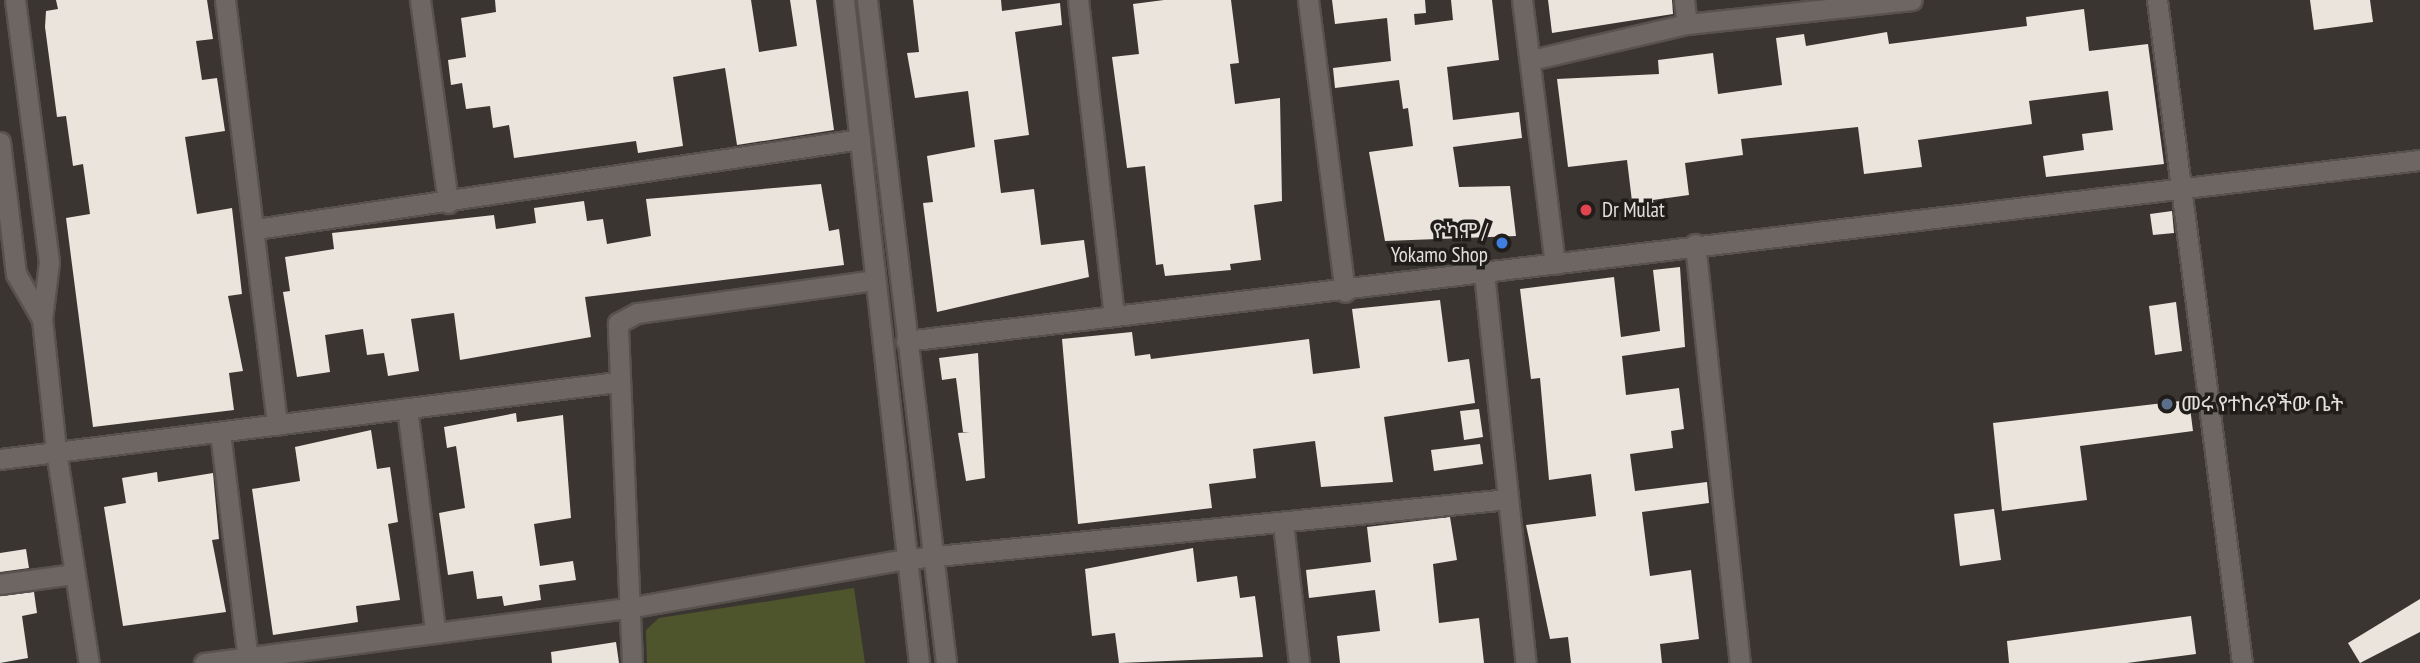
<!DOCTYPE html>
<meta charset="utf-8">
<style>
body{margin:0}
#map{position:relative;width:2420px;height:663px;overflow:hidden;background:#3b3531;font-family:"PT Sans Narrow","Noto Sans Ethiopic",sans-serif}
div>[style]{position:absolute}
[style*='--x']{left:calc(var(--x)*1px);top:calc(var(--y)*1px);width:calc(var(--w)*1px);rotate:calc(var(--a)*1deg)}
.green>*{inset:0;background:#4e552c}
.building>*{inset:0;background:#eae4dd}
.roads{filter:drop-shadow(2px 0 #58524f) drop-shadow(-2px 0 #58524f) drop-shadow(0 2px #58524f) drop-shadow(0 -2px #58524f)}
.minor>*{height:19px;margin:-9.5px;padding:0 9.5px;transform-origin:9.5px;border-radius:9.5px;background:#6d6662}
.tertiary>*{height:19px;margin:-9.5px;padding:0 9.5px;transform-origin:9.5px;border-radius:9.5px;background:#6d6662}
.secondary>*{height:19px;margin:-9.5px;padding:0 9.5px;transform-origin:9.5px;border-radius:9.5px;background:#6d6662}
.dots>*{width:19px;height:19px;translate:-50% -50%;box-sizing:border-box;border:4px solid #201d1b;border-radius:50%}
span{translate:-50% -50%;white-space:nowrap;text-align:center;line-height:1.15;-webkit-text-stroke:7px #201d1b;paint-order:stroke}
.poi-label{font-size:21px;color:#e2dedb}
.left{translate:0 -50%;text-align:left}
.right{translate:-100% -50%;text-align:right}
</style>
<div id="map">
<div class="green">
<div style="clip-path:polygon(854px 588px,865px 663px,647px 663px,646px 630px,659px 618px)"></div>
</div>
<div class="building">
<div style="clip-path:polygon(56px 0,207px 0,213px 39px,196px 41px,202px 80px,217px 78px,225px 131px,185px 137px,197px 214px,232px 208px,242px 294px,228px 296px,243px 371px,229px 373px,234px 410px,93px 427px,66px 218px,90px 214px,83px 164px,73px 166px,66px 116px,57px 117px,45px 27px,46px 11px,58px 9px)"></div>
<div style="clip-path:polygon(495px 0,751px 0,759px 52px,797px 46px,790px 0,816px 0,834px 130px,737px 145px,725px 68px,673px 77px,683px 146px,638px 153px,636px 141px,514px 158px,509px 125px,493px 128px,490px 106px,466px 109px,462px 83px,451px 85px,448px 60px,466px 57px,461px 18px,496px 12px)"></div>
<div style="clip-path:polygon(913px 0,1001px 0,1002px 11px,1060px 3px,1062px 25px,1015px 32px,1029px 135px,994px 140px,1001px 193px,1034px 189px,1041px 245px,1084px 240px,1089px 277px,937px 312px,923px 203px,933px 202px,927px 156px,975px 147px,968px 91px,915px 98px,907px 53px,919px 52px)"></div>
<div style="clip-path:polygon(1164px 0,1231px 0,1239px 63px,1230px 64px,1235px 104px,1280px 98px,1282px 201px,1254px 205px,1261px 260px,1230px 264px,1231px 270px,1165px 276px,1163px 264px,1156px 265px,1145px 166px,1127px 168px,1112px 57px,1139px 54px,1133px 4px)"></div>
<div style="clip-path:polygon(1332px 0,1425px 0,1426px 13px,1414px 14px,1415px 25px,1453px 20px,1451px 0,1492px 0,1499px 60px,1447px 67px,1453px 120px,1519px 112px,1522px 138px,1453px 147px,1459px 187px,1510px 186px,1516px 236px,1385px 241px,1369px 152px,1413px 146px,1408px 108px,1403px 109px,1399px 80px,1335px 88px,1333px 68px,1391px 61px,1387px 18px,1335px 24px)"></div>
<div style="clip-path:polygon(1548px 0,1672px 0,1673px 14px,1552px 33px)"></div>
<div style="clip-path:polygon(2310px 0,2370px 0,2373px 22px,2314px 30px)"></div>
<div style="clip-path:polygon(2084px 9px,2089px 51px,2148px 44px,2164px 164px,2046px 177px,2043px 156px,2084px 150px,2082px 134px,2113px 130px,2108px 91px,2029px 101px,2032px 124px,1918px 140px,1922px 167px,1864px 174px,1858px 127px,1741px 139px,1743px 155px,1685px 163px,1689px 195px,1653px 200px,1655px 215px,1634px 218px,1627px 160px,1568px 167px,1557px 79px,1659px 74px,1658px 60px,1713px 53px,1718px 94px,1782px 85px,1776px 38px,1804px 34px,1806px 46px,1887px 32px,1889px 44px,2027px 26px,2026px 17px)"></div>
<div style="clip-path:polygon(821px 184px,829px 231px,839px 229px,844px 265px,585px 297px,591px 337px,460px 360px,454px 313px,411px 319px,419px 371px,388px 376px,384px 353px,367px 355px,363px 329px,325px 335px,330px 372px,297px 377px,283px 292px,290px 291px,285px 257px,334px 249px,332px 233px,494px 215px,496px 229px,536px 223px,534px 208px,584px 201px,587px 221px,603px 219px,607px 244px,651px 236px,646px 199px)"></div>
<div style="clip-path:polygon(2172px 211px,2174px 233px,2153px 235px,2150px 214px)"></div>
<div style="clip-path:polygon(1680px 267px,1685px 347px,1622px 356px,1626px 395px,1679px 388px,1684px 429px,1671px 431px,1673px 448px,1630px 454px,1635px 491px,1707px 482px,1709px 503px,1642px 512px,1650px 576px,1691px 570px,1699px 639px,1660px 644px,1662px 663px,1571px 663px,1568px 637px,1550px 639px,1526px 525px,1596px 516px,1591px 474px,1549px 480px,1540px 378px,1531px 379px,1520px 289px,1614px 277px,1621px 337px,1660px 331px,1653px 270px)"></div>
<div style="clip-path:polygon(1440px 300px,1448px 362px,1469px 359px,1475px 403px,1384px 417px,1393px 482px,1321px 487px,1315px 441px,1253px 449px,1256px 478px,1209px 484px,1212px 508px,1078px 524px,1062px 339px,1132px 332px,1135px 356px,1150px 354px,1151px 359px,1309px 339px,1313px 374px,1360px 368px,1352px 309px)"></div>
<div style="clip-path:polygon(2176px 302px,2182px 351px,2155px 355px,2149px 306px)"></div>
<div style="clip-path:polygon(978px 353px,985px 478px,966px 481px,958px 433px,970px 432px,963px 432px,956px 378px,942px 380px,939px 358px)"></div>
<div style="clip-path:polygon(2189px 400px,2193px 431px,2080px 446px,2087px 500px,2002px 511px,1993px 423px)"></div>
<div style="clip-path:polygon(1479px 409px,1483px 437px,1464px 440px,1460px 411px)"></div>
<div style="clip-path:polygon(516px 413px,517px 422px,563px 415px,571px 518px,534px 524px,540px 566px,573px 561px,576px 580px,539px 585px,541px 600px,504px 606px,502px 596px,477px 599px,473px 571px,448px 575px,439px 513px,465px 508px,456px 446px,447px 448px,444px 427px)"></div>
<div style="clip-path:polygon(371px 430px,377px 469px,390px 467px,398px 522px,388px 524px,400px 600px,356px 606px,358px 622px,273px 635px,252px 489px,300px 481px,295px 447px)"></div>
<div style="clip-path:polygon(1480px 444px,1483px 464px,1434px 471px,1431px 450px)"></div>
<div style="clip-path:polygon(157px 472px,158px 482px,213px 473px,219px 539px,212px 540px,226px 612px,123px 626px,104px 507px,126px 503px,122px 478px)"></div>
<div style="clip-path:polygon(1994px 509px,2001px 560px,1960px 566px,1954px 514px)"></div>
<div style="clip-path:polygon(1450px 517px,1457px 560px,1433px 564px,1439px 623px,1479px 618px,1484px 663px,1340px 663px,1337px 636px,1380px 631px,1375px 590px,1309px 598px,1306px 570px,1371px 562px,1367px 527px)"></div>
<div style="clip-path:polygon(1193px 548px,1197px 582px,1237px 576px,1240px 598px,1255px 596px,1263px 657px,1119px 663px,1115px 633px,1092px 636px,1085px 569px)"></div>
<div style="clip-path:polygon(26px 549px,29px 568px,0 572px,0 553px)"></div>
<div style="clip-path:polygon(34px 592px,37px 613px,22px 616px,28px 658px,0 663px,0 596px)"></div>
<div style="clip-path:polygon(2420px 599px,2420px 632px,2360px 663px,2348px 643px)"></div>
<div style="clip-path:polygon(2191px 616px,2196px 654px,2127px 663px,2009px 663px,2007px 641px)"></div>
<div style="clip-path:polygon(616px 642px,619px 663px,552px 663px,551px 652px)"></div>
</div>
<div class="roads">
<div class="minor">
<div style="--x:225;--y:0;--w:428;--a:83"></div>
<div style="--x:420;--y:0;--w:205;--a:82.1"></div>
<div style="--x:1078;--y:0;--w:318;--a:83.5"></div>
<div style="--x:1308;--y:0;--w:294;--a:82.8"></div>
<div style="--x:1522;--y:0;--w:266;--a:82.9"></div>
<div style="--x:1684;--y:0;--w:24;--a:83"></div>
<div style="--x:2157;--y:0;--w:668;--a:82.69"></div>
<div style="--x:1531;--y:60;--w:160;--a:-13"></div>
<div style="--x:1687;--y:24;--w:226;--a:-6.1"></div>
<div style="--x:256;--y:229;--w:611;--a:-8.48"></div>
<div style="--x:1695;--y:244;--w:421;--a:83.9"></div>
<div style="--x:1484;--y:273;--w:392;--a:83.9"></div>
<div style="--x:906;--y:341;--w:1525;--a:-6.82"></div>
<div style="--x:407;--y:408;--w:225;--a:82.8"></div>
<div style="--x:220;--y:432;--w:229;--a:83"></div>
<div style="--x:0;--y:459;--w:622;--a:-7.11"></div>
<div style="--x:1283;--y:523;--w:141;--a:83.5"></div>
<div style="--x:0;--y:584;--w:75;--a:-7.7"></div>
<div style="--x:204;--y:663;--w:428;--a:-7.4"></div>
<div style="--x:628;--y:608;--w:283;--a:-10"></div>
<div style="--x:907;--y:559;--w:604;--a:-5.7"></div>
<div style="--x:632;--y:663;--w:340;--a:-92.4"></div>
<div style="--x:618;--y:323;--w:21;--a:-28"></div>
<div style="--x:637;--y:313;--w:239;--a:-7.9"></div>
</div>
<div class="tertiary">
<div style="--x:15;--y:0;--w:264;--a:82.6"></div>
<div style="--x:49;--y:262;--w:57;--a:97"></div>
<div style="--x:42;--y:319;--w:133;--a:83.9"></div>
<div style="--x:56;--y:451;--w:215;--a:81.2"></div>
<div style="--x:0;--y:142;--w:133;--a:83.1"></div>
<div style="--x:16;--y:274;--w:52;--a:60"></div>
</div>
<div class="secondary">
<div style="--x:844;--y:0;--w:667;--a:83.55"></div>
<div style="--x:867;--y:0;--w:668;--a:83.2"></div>
</div>
</div>
<div class="dots">
<div style="left:1586px;top:210px;background:#e0444e"></div>
<div style="left:1502px;top:243px;background:#3f7fe0"></div>
<div style="left:2167px;top:404px;background:#5c6f8a"></div>
</div>
<div class="poi-label">
<span class="left" style="left:1602px;top:210px">Dr Mulat</span>
<span class="right" style="left:1488px;top:243px">ዮካሞ /<br>Yokamo Shop</span>
<span class="left" style="left:2181px;top:404px">መሩ የተከራየችው ቤት</span>
</div>
</div>
